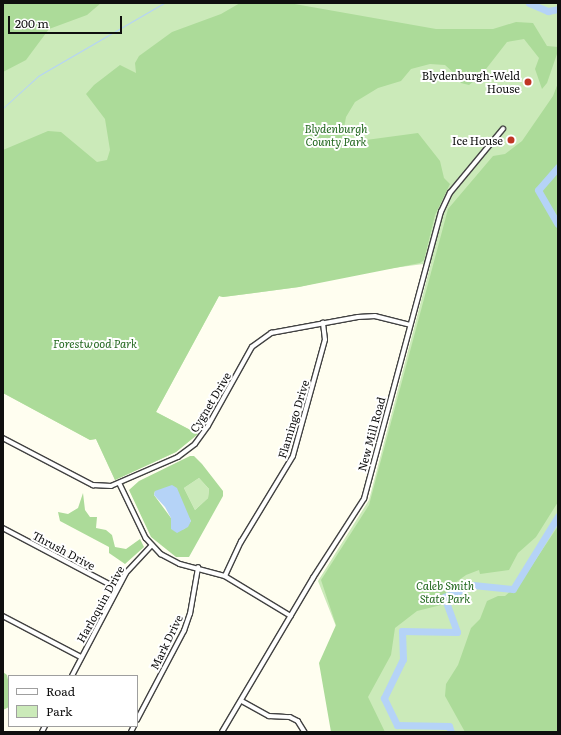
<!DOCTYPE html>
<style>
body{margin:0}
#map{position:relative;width:561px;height:735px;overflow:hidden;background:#fffef0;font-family:Literata,serif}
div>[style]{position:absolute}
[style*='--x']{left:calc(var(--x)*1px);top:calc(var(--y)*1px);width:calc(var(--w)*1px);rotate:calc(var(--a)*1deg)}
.green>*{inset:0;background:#cbeab9}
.forest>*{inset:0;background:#acdb99}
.water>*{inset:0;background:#b5d3f7}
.stream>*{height:1px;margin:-0.5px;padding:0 0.5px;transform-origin:0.5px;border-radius:0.5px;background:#b5d3f7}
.river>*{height:7px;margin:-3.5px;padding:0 3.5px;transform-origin:3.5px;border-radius:3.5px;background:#b5d3f7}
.roads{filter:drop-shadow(1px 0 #424242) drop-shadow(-1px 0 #424242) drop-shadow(0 1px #424242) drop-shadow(0 -1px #424242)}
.street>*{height:3.5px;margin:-1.75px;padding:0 1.75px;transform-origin:1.75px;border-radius:1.75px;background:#fff}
.dots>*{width:11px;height:11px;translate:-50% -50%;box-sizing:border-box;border:2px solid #fff;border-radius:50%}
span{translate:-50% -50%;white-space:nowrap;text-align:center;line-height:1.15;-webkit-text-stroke:4px #fff;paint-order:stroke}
.poi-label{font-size:11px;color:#0f0f0f}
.right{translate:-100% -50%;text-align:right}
.park-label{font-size:11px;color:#22671e;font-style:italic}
.street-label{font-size:11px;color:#0f0f0f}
.frame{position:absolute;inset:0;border:4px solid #0f0f0f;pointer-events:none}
.legend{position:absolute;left:8px;top:675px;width:130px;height:52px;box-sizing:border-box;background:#fff;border:1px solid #9f9f9f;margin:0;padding:5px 7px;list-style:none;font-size:12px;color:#0f0f0f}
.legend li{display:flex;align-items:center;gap:8px;height:20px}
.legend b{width:20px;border:1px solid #9f9f9f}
.scale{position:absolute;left:8px;top:16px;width:114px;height:18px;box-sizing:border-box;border:2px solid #0f0f0f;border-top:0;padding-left:5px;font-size:12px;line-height:14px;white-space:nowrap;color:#0f0f0f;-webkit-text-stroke:3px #fff;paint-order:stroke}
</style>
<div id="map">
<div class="green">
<div style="clip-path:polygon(3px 3px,558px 3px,558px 732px,378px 732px,318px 581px,369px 500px,431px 263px,363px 272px,299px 287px,223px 297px,219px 296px,156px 412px,198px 434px,176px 452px,115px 480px,96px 439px,90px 440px,3px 393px)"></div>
<div style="clip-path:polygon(199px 478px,209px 489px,208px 498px,195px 510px,184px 488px)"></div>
</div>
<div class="forest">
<div style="clip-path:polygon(3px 3px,101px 3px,87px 15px,49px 29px,26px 60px,3px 72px)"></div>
<div style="clip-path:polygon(240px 3px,289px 3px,436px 29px,493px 29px,516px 22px,533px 23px,547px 46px,558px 47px,558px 51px,547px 83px,542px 89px,535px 69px,539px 58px,524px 39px,507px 42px,486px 69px,476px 73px,474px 81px,469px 85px,461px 83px,457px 76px,445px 65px,430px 64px,411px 69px,401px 81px,378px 88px,355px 102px,346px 117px,343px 133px,351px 142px,418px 133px,440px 161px,444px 178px,450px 184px,435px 215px,424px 260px,420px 263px,299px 287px,223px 297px,219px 296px,156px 412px,198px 434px,176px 452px,115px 480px,96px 439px,90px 440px,3px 393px,3px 150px,48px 131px,61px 132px,97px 162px,107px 160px,110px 150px,105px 119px,86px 94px,94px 85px,120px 65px,136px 73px,135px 63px,139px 56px,172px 32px,221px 14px)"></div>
<div style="clip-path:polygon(558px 83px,558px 502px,536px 537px,518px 553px,509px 570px,480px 574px,479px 570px,466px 575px,448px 588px,441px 605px,417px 611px,395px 628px,391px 655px,368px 697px,385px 732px,331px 732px,319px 663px,336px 625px,321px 580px,369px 505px,448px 209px,493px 156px,505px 154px,522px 141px,553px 96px)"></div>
<div style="clip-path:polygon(evenodd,190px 456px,194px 456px,202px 464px,223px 491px,223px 496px,189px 557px,176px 557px,151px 537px,129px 490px,139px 481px,190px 456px,199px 478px,209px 489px,208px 498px,195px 510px,184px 488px,199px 478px,190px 456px,155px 491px,183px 508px,191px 521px,184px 529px,180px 530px,172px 525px,171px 518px,154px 495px,155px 491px)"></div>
<div style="clip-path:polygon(83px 493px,85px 510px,90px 517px,97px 517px,96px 528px,106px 530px,112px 535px,115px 547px,126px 549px,140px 539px,144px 547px,125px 564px,109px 553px,109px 547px,60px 521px,58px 512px,68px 514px,78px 508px)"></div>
<div style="clip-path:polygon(558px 526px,558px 732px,465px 732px,445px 696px,446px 684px,458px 665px,471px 628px,480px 619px,487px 601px,498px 596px,505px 596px,521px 582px)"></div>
<div style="clip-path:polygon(3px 672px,7px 675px,9px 684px,9px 707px,3px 710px)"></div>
</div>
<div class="water">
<div style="clip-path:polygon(172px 485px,177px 488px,191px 521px,188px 527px,177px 533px,171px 529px,171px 518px,165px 507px,154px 495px,155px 491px)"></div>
</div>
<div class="stream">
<div style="--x:3;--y:108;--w:47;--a:-42.4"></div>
<div style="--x:38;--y:76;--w:146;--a:-30.1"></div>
</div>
<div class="river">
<div style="--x:529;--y:3;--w:21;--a:23"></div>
<div style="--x:548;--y:11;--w:10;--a:-11"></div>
<div style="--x:558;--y:167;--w:30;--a:131"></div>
<div style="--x:538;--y:190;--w:39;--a:60"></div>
<div style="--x:451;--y:732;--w:6;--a:-108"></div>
<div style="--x:449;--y:726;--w:52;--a:-178.9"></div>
<div style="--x:397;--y:725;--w:30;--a:-116"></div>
<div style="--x:384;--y:698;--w:43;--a:-64"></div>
<div style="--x:403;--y:659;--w:28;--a:-92"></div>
<div style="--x:402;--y:631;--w:55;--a:1"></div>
<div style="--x:457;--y:632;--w:37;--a:-110"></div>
<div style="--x:444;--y:597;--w:31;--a:-22"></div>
<div style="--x:473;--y:585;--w:40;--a:5.7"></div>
<div style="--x:513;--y:589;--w:86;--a:-58.3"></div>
</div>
<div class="roads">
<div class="street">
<div style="--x:3;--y:438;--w:102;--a:27.6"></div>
<div style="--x:93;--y:485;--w:18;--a:3"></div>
<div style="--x:111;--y:486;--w:73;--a:-23.4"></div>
<div style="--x:178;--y:457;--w:21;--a:-37"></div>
<div style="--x:195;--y:444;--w:22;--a:-54"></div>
<div style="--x:208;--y:426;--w:90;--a:-60.9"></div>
<div style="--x:252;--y:347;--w:24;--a:-36"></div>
<div style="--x:271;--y:333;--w:88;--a:-10.4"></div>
<div style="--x:358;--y:317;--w:17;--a:-3"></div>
<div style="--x:375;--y:316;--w:36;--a:14"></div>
<div style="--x:120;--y:484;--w:60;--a:64.3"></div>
<div style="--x:146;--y:538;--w:22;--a:47"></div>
<div style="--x:161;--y:554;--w:21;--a:28"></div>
<div style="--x:180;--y:564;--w:47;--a:14.9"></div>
<div style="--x:225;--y:576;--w:77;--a:31.2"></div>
<div style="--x:3;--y:528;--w:129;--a:27.8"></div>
<div style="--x:225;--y:576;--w:38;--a:-65"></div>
<div style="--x:241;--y:542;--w:100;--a:-58.8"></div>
<div style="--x:293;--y:456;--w:120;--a:-74.6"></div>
<div style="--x:325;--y:340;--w:17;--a:-97"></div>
<div style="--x:3;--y:616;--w:88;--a:27.7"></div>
<div style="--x:72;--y:676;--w:116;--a:-62.3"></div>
<div style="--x:126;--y:573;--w:37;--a:-47"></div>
<div style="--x:242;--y:701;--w:31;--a:29"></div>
<div style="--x:269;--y:716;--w:21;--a:3"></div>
<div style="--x:290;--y:717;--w:9;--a:27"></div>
<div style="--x:298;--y:721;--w:13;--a:58"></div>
<div style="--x:137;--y:720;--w:101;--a:-62.2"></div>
<div style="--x:184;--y:631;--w:18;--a:-71"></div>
<div style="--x:190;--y:614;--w:47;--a:-80.1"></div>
<div style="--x:42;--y:732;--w:7;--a:-63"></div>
<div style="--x:131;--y:732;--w:7;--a:-63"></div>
<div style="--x:222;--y:732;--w:179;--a:-59.4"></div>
<div style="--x:313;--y:578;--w:94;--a:-57.2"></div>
<div style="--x:364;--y:499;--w:297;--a:-75"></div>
<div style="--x:441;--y:212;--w:21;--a:-65"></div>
<div style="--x:450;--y:193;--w:83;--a:-50.4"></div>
</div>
</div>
<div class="dots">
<div style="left:528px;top:82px;background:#c03625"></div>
<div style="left:511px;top:140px;background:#c03625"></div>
</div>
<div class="poi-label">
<span class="right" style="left:520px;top:82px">Blydenburgh-Weld<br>House</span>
<span class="right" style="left:503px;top:140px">Ice House</span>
</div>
<div class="park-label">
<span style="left:336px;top:135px">Blydenburgh<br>County Park</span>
<span style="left:95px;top:343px">Forestwood Park</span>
<span style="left:445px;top:592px">Caleb Smith<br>State Park</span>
</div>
<div class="street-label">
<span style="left:210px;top:402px;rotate:-59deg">Cygnet Drive</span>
<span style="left:293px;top:419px;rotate:-73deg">Flamingo Drive</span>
<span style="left:371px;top:434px;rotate:-75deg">New Mill Road</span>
<span style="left:64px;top:550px;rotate:28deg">Thrush Drive</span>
<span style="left:100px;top:604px;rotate:-61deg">Harloquin Drive</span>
<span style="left:166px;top:642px;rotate:-64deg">Mark Drive</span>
</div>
<div class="frame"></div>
<ul class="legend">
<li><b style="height:5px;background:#fff"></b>Road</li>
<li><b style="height:11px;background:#cbeab9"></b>Park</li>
</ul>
<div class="scale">200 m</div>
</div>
